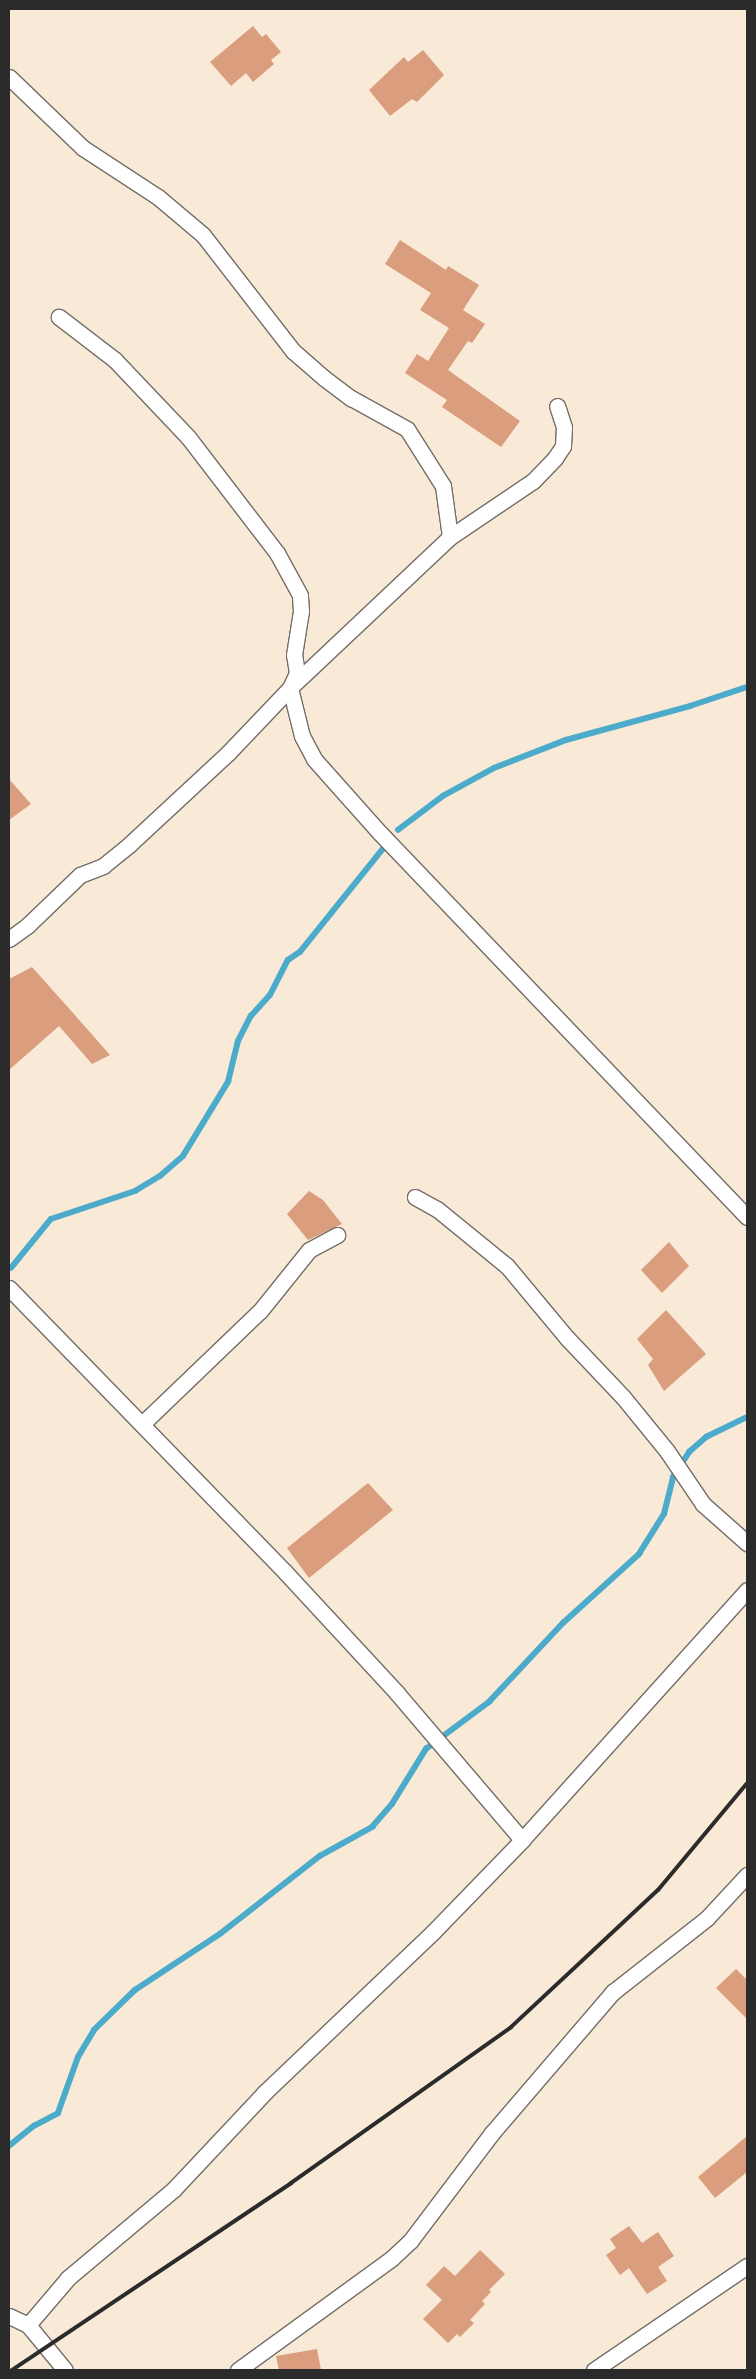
<!DOCTYPE html>
<style>
body{margin:0}
#map{position:relative;width:756px;height:2379px;overflow:hidden;background:#f8ead6;font-family:Itim,sans-serif}
div>[style]{position:absolute}
[style*='--x']{left:calc(var(--x)*1px);top:calc(var(--y)*1px);width:calc(var(--w)*1px);rotate:calc(var(--a)*1deg)}
.stream>*{height:5.5px;margin:-2.75px;padding:0 2.75px;transform-origin:2.75px;border-radius:2.75px;background:#4cabcb}
.building>*{inset:0;background:#da9d7d}
.roads{filter:drop-shadow(1px 0 #736e67) drop-shadow(-1px 0 #736e67) drop-shadow(0 1px #736e67) drop-shadow(0 -1px #736e67)}
.minor>*{height:15px;margin:-7.5px;padding:0 7.5px;transform-origin:7.5px;border-radius:7.5px;background:#fff}
.rail>*{height:4px;margin:-2px;padding:0 2px;transform-origin:2px;border-radius:2px;background:#2b2b2b}
span{translate:-50% -50%;white-space:nowrap;text-align:center;line-height:1.15;-webkit-text-stroke:4px #fbf7ec;paint-order:stroke}
.frame{position:absolute;inset:0;border:10px solid #2b2b2b;pointer-events:none}
</style>
<div id="map">
<div class="stream">
<div style="--x:398;--y:830;--w:56;--a:-37.1"></div>
<div style="--x:443;--y:796;--w:58;--a:-28.8"></div>
<div style="--x:494;--y:768;--w:77;--a:-21.3"></div>
<div style="--x:566;--y:740;--w:129;--a:-15.3"></div>
<div style="--x:690;--y:706;--w:60;--a:-18.4"></div>
<div style="--x:11;--y:1268;--w:63;--a:-50.8"></div>
<div style="--x:51;--y:1219;--w:89;--a:-18.4"></div>
<div style="--x:135;--y:1191;--w:29;--a:-31"></div>
<div style="--x:160;--y:1176;--w:30;--a:-41"></div>
<div style="--x:183;--y:1156;--w:87;--a:-58.7"></div>
<div style="--x:228;--y:1082;--w:42;--a:-76.3"></div>
<div style="--x:238;--y:1041;--w:28;--a:-63"></div>
<div style="--x:251;--y:1016;--w:28;--a:-48"></div>
<div style="--x:270;--y:995;--w:39;--a:-63"></div>
<div style="--x:288;--y:960;--w:14;--a:-34"></div>
<div style="--x:300;--y:952;--w:131;--a:-51.2"></div>
<div style="--x:9;--y:2146;--w:32;--a:-39"></div>
<div style="--x:34;--y:2126;--w:27;--a:-28"></div>
<div style="--x:58;--y:2113;--w:59;--a:-70.3"></div>
<div style="--x:78;--y:2057;--w:31;--a:-59"></div>
<div style="--x:94;--y:2030;--w:57;--a:-44.3"></div>
<div style="--x:135;--y:1990;--w:102;--a:-33.4"></div>
<div style="--x:220;--y:1934;--w:127;--a:-38"></div>
<div style="--x:320;--y:1856;--w:60;--a:-29.1"></div>
<div style="--x:372;--y:1827;--w:30;--a:-49"></div>
<div style="--x:392;--y:1804;--w:65;--a:-58.3"></div>
<div style="--x:426;--y:1749;--w:79;--a:-36.7"></div>
<div style="--x:489;--y:1702;--w:108;--a:-46.9"></div>
<div style="--x:563;--y:1623;--w:103;--a:-42.2"></div>
<div style="--x:639;--y:1554;--w:47;--a:-58"></div>
<div style="--x:664;--y:1514;--w:38;--a:-76"></div>
<div style="--x:673;--y:1477;--w:30;--a:-57"></div>
<div style="--x:689;--y:1452;--w:23;--a:-41"></div>
<div style="--x:706;--y:1437;--w:46;--a:-26"></div>
</div>
<div class="building">
<div style="clip-path:polygon(253px 26px,262px 37px,266px 34px,281px 52px,271px 60px,274px 64px,253px 82px,246px 73px,231px 86px,210px 62px)"></div>
<div style="clip-path:polygon(423px 50px,444px 75px,417px 102px,412px 99px,390px 116px,369px 90px,404px 57px,408px 62px)"></div>
<div style="clip-path:polygon(400px 240px,446px 270px,448px 266px,479px 285px,463px 310px,485px 324px,472px 343px,468px 341px,448px 370px,520px 421px,501px 447px,442px 407px,447px 400px,405px 373px,417px 354px,428px 361px,449px 328px,420px 310px,431px 293px,385px 264px)"></div>
<div style="clip-path:polygon(9px 779px,31px 804px,9px 820px)"></div>
<div style="clip-path:polygon(32px 967px,73px 1013px,110px 1055px,92px 1064px,59px 1026px,9px 1070px,9px 979px)"></div>
<div style="clip-path:polygon(309px 1191px,323px 1200px,342px 1224px,308px 1240px,287px 1214px)"></div>
<div style="clip-path:polygon(669px 1242px,689px 1266px,662px 1293px,641px 1270px)"></div>
<div style="clip-path:polygon(666px 1310px,706px 1354px,664px 1391px,648px 1365px,653px 1359px,637px 1339px)"></div>
<div style="clip-path:polygon(368px 1483px,393px 1510px,309px 1578px,287px 1548px)"></div>
<div style="clip-path:polygon(736px 1969px,747px 1980px,747px 2019px,716px 1988px)"></div>
<div style="clip-path:polygon(747px 2136px,747px 2172px,715px 2198px,698px 2177px)"></div>
<div style="clip-path:polygon(629px 2226px,642px 2243px,658px 2232px,674px 2256px,658px 2267px,667px 2281px,647px 2294px,629px 2268px,620px 2275px,606px 2255px,616px 2248px,610px 2239px)"></div>
<div style="clip-path:polygon(480px 2250px,505px 2274px,489px 2290px,491px 2292px,482px 2301px,485px 2304px,470px 2320px,474px 2323px,460px 2337px,457px 2334px,448px 2343px,423px 2319px,442px 2300px,426px 2285px,444px 2266px,455px 2276px)"></div>
<div style="clip-path:polygon(317px 2349px,321px 2370px,279px 2370px,276px 2356px)"></div>
</div>
<div class="roads">
<div class="minor">
<div style="--x:9;--y:77;--w:103;--a:43.8"></div>
<div style="--x:83;--y:148;--w:90;--a:33.2"></div>
<div style="--x:158;--y:197;--w:59;--a:40.2"></div>
<div style="--x:203;--y:235;--w:147;--a:52.2"></div>
<div style="--x:293;--y:351;--w:41;--a:41.1"></div>
<div style="--x:324;--y:378;--w:34;--a:37"></div>
<div style="--x:351;--y:398;--w:64;--a:29"></div>
<div style="--x:407;--y:429;--w:67;--a:57.7"></div>
<div style="--x:443;--y:486;--w:51;--a:82.2"></div>
<div style="--x:450;--y:537;--w:100;--a:-34"></div>
<div style="--x:533;--y:481;--w:32;--a:-46"></div>
<div style="--x:555;--y:458;--w:14;--a:-56"></div>
<div style="--x:563;--y:446;--w:19;--a:-87"></div>
<div style="--x:564;--y:427;--w:22;--a:-108"></div>
<div style="--x:450;--y:537;--w:220;--a:136.7"></div>
<div style="--x:290;--y:688;--w:49;--a:76"></div>
<div style="--x:302;--y:736;--w:26;--a:62"></div>
<div style="--x:314;--y:759;--w:99;--a:48.3"></div>
<div style="--x:380;--y:833;--w:531;--a:46.3"></div>
<div style="--x:9;--y:939;--w:24;--a:-36"></div>
<div style="--x:28;--y:925;--w:72;--a:-43.9"></div>
<div style="--x:80;--y:875;--w:25;--a:-21"></div>
<div style="--x:103;--y:866;--w:35;--a:-39"></div>
<div style="--x:130;--y:844;--w:134;--a:-42.9"></div>
<div style="--x:228;--y:753;--w:90;--a:-46.4"></div>
<div style="--x:290;--y:688;--w:17;--a:-65"></div>
<div style="--x:297;--y:673;--w:18;--a:-99"></div>
<div style="--x:294;--y:655;--w:45;--a:-81"></div>
<div style="--x:301;--y:611;--w:16;--a:-94"></div>
<div style="--x:300;--y:595;--w:48;--a:-118.7"></div>
<div style="--x:277;--y:553;--w:146;--a:-127.5"></div>
<div style="--x:188;--y:437;--w:106;--a:-133.5"></div>
<div style="--x:115;--y:360;--w:71;--a:-142.5"></div>
<div style="--x:415;--y:1197;--w:25;--a:29"></div>
<div style="--x:437;--y:1209;--w:90;--a:39.2"></div>
<div style="--x:507;--y:1266;--w:94;--a:50.2"></div>
<div style="--x:567;--y:1338;--w:81;--a:46.5"></div>
<div style="--x:623;--y:1397;--w:70;--a:50.8"></div>
<div style="--x:667;--y:1451;--w:64;--a:55.8"></div>
<div style="--x:703;--y:1504;--w:59;--a:41.6"></div>
<div style="--x:9;--y:1288;--w:397;--a:45.8"></div>
<div style="--x:286;--y:1573;--w:163;--a:47.2"></div>
<div style="--x:397;--y:1693;--w:193;--a:49.6"></div>
<div style="--x:142;--y:1424;--w:163;--a:-43.8"></div>
<div style="--x:260;--y:1311;--w:78;--a:-51.2"></div>
<div style="--x:309;--y:1250;--w:32;--a:-28"></div>
<div style="--x:9;--y:2316;--w:21;--a:25"></div>
<div style="--x:28;--y:2325;--w:58;--a:50.6"></div>
<div style="--x:28;--y:2325;--w:62;--a:-49.6"></div>
<div style="--x:68;--y:2278;--w:138;--a:-40"></div>
<div style="--x:174;--y:2189;--w:132;--a:-46.8"></div>
<div style="--x:264;--y:2093;--w:233;--a:-43.6"></div>
<div style="--x:433;--y:1932;--w:128;--a:-45.9"></div>
<div style="--x:522;--y:1840;--w:336;--a:-48"></div>
<div style="--x:238;--y:2370;--w:190;--a:-36"></div>
<div style="--x:392;--y:2258;--w:26;--a:-43"></div>
<div style="--x:411;--y:2240;--w:134;--a:-52.9"></div>
<div style="--x:492;--y:2133;--w:186;--a:-49.4"></div>
<div style="--x:613;--y:1992;--w:120;--a:-38.2"></div>
<div style="--x:707;--y:1918;--w:59;--a:-47.1"></div>
<div style="--x:594;--y:2370;--w:185;--a:-34.2"></div>
</div>
</div>
<div class="rail">
<div style="--x:12;--y:2370;--w:336;--a:-33.8"></div>
<div style="--x:291;--y:2183;--w:270;--a:-35.3"></div>
<div style="--x:511;--y:2027;--w:201;--a:-43"></div>
<div style="--x:658;--y:1890;--w:139;--a:-50.2"></div>
</div>
<div class="frame"></div>
</div>
